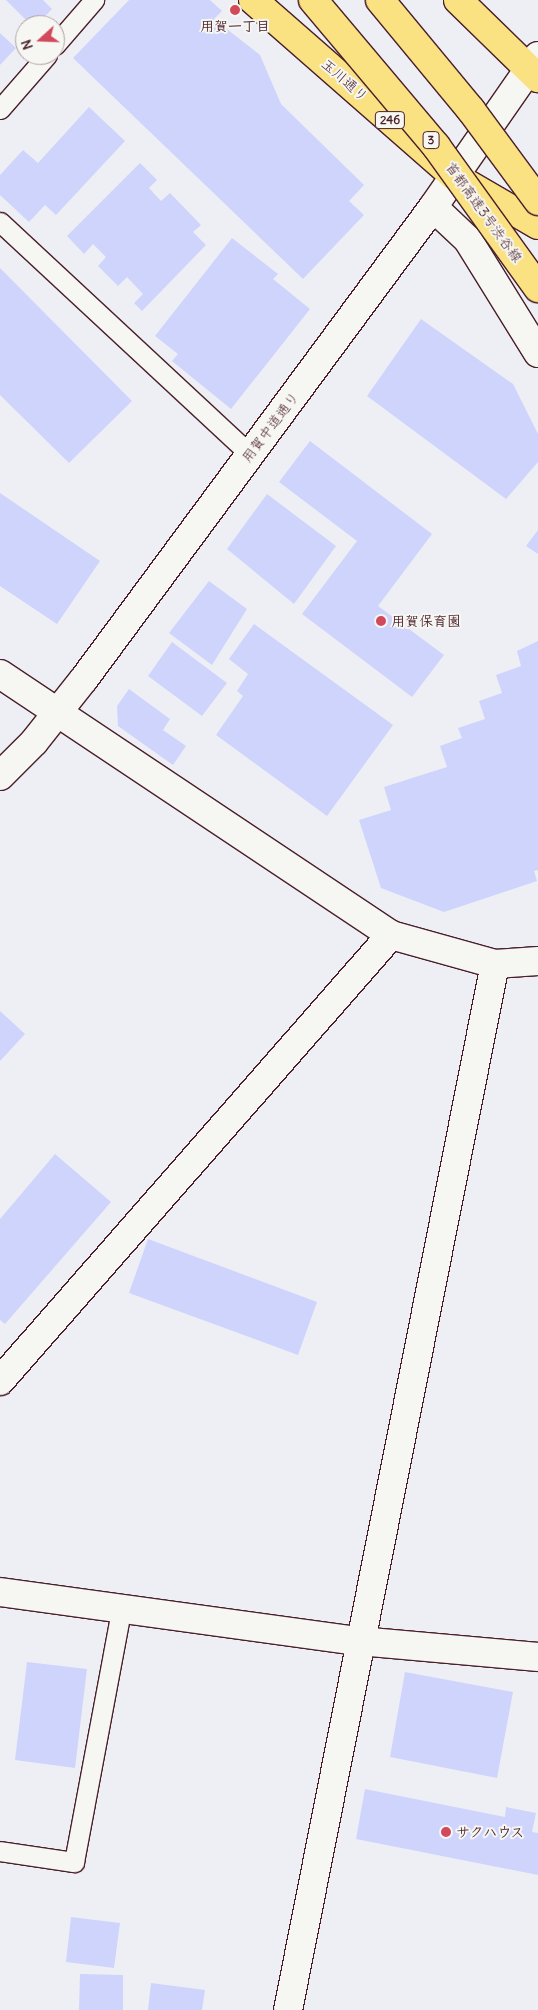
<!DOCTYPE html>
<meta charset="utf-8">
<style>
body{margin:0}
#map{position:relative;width:538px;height:2010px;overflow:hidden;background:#eeeff4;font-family:Delius,"Klee One",sans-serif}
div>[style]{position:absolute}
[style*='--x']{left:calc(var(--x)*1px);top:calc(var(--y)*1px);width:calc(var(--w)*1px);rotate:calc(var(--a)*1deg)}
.building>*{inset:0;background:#cfd4fd}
.roads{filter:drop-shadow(1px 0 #4a1f2b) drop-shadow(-1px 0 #4a1f2b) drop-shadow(0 1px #4a1f2b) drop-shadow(0 -1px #4a1f2b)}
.lane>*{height:19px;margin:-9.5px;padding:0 9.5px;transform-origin:9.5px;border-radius:9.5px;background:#f6f6f2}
.street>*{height:28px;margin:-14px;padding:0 14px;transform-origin:14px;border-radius:14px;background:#f6f6f2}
.secondary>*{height:28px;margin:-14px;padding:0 14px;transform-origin:14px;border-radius:14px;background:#f6f6f2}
.highway>*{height:28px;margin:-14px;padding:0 14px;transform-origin:14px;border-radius:14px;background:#fae181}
.bridges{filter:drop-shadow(1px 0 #4a1f2b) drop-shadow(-1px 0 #4a1f2b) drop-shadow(0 1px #4a1f2b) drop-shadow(0 -1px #4a1f2b)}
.highway-bridge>*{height:28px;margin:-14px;padding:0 14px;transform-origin:14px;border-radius:14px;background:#fae181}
.dots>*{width:14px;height:14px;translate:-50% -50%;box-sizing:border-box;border:2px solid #f6f6f2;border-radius:50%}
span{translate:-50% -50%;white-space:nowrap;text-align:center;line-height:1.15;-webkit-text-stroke:4px #f6f6f2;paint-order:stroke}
.shield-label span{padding:1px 4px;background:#f6f6f2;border:1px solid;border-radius:4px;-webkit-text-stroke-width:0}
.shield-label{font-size:12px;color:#4a1f2b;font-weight:700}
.poi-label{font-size:14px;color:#4a1f2b;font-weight:700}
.left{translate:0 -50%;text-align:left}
.street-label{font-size:14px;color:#4a1f2b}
.north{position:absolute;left:15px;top:15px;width:50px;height:50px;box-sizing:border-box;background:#f6f6f2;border:1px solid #b1a0a2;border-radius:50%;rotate:250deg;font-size:14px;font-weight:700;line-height:20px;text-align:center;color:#4a1f2b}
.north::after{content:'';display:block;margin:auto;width:18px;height:22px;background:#d1495b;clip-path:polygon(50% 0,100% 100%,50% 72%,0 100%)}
</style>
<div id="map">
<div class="building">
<div style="clip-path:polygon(6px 0,43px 0,52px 9px,37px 25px,31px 25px)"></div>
<div style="clip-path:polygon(129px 0,210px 0,222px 11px,214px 19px,260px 55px,281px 104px,364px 185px,349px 201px,364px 215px,303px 279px,73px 58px)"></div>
<div style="clip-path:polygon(0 33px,16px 48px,0 65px)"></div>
<div style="clip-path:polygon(89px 107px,125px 141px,56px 215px,45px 205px,29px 222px,0 195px,0 175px,23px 150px,38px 163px)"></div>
<div style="clip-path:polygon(140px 163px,157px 180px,149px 188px,161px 201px,170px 193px,201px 225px,193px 232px,206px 245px,142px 311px,134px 303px,143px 294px,127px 277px,118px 286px,98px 266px,106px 257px,93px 244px,84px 254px,67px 236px)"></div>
<div style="clip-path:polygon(232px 238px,278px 274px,273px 279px,310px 309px,231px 409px,172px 361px,178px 354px,155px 336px)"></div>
<div style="clip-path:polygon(0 268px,132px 401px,69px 463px,0 395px)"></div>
<div style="clip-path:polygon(421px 319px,513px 384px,538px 434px,538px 462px,506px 499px,367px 396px)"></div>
<div style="clip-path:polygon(310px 441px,432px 534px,378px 606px,444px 655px,412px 697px,302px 614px,357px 541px,279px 482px)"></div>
<div style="clip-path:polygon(0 493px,100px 561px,57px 624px,0 586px)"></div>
<div style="clip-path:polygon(267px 494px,336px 546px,294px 604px,227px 549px)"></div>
<div style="clip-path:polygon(538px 530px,538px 554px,526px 546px)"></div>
<div style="clip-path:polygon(209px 581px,247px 609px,212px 665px,169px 633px)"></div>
<div style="clip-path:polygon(254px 624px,393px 725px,327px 816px,216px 735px,243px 696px,237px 691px,248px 674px,229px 659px)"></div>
<div style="clip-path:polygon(538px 641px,538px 870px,534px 871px,537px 881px,444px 912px,381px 888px,359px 820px,391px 810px,384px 787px,447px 767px,440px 746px,462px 738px,458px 728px,485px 719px,479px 701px,502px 693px,496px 675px,521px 666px,517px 651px)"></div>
<div style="clip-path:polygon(172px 642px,227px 683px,202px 716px,148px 676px)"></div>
<div style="clip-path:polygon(129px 689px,170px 719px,163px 730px,186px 746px,173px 765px,118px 726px,117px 706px)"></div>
<div style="clip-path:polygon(0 1011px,25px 1034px,0 1061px)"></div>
<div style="clip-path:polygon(55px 1154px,111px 1202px,5px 1324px,0 1320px,0 1219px)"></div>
<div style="clip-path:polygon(148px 1239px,317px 1302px,298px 1355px,129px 1293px)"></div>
<div style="clip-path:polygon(27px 1662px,87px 1669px,75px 1768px,15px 1760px)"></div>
<div style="clip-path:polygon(405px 1672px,513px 1692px,497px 1778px,390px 1757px)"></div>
<div style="clip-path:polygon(365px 1789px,505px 1817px,506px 1807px,536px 1813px,532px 1832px,538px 1833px,538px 1875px,356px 1839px)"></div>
<div style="clip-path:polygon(71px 1917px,120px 1923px,114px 1968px,66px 1962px)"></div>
<div style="clip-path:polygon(80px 1974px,123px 1975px,123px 2010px,79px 2010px)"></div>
<div style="clip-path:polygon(151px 1983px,205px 1990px,202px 2010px,148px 2010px)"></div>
</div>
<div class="roads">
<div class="lane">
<div style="--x:55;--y:45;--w:60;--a:-49.1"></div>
<div style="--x:0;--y:109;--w:72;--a:-49"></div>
<div style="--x:0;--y:222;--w:341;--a:42.9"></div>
<div style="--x:0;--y:1851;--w:75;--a:8.5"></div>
<div style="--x:74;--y:1862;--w:256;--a:-79.4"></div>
</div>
<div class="street">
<div style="--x:433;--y:207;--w:48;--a:43.3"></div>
<div style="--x:468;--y:240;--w:133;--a:58.2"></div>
<div style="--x:0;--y:674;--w:470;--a:33.7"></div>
<div style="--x:391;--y:935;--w:108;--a:15.6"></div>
<div style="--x:495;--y:964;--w:43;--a:-4"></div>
<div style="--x:0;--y:1381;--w:593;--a:-48.76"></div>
<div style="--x:0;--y:1592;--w:362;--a:7.8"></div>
<div style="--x:359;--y:1641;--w:180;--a:5.1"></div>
<div style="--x:288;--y:2010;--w:1066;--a:-78.81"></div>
</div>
<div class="secondary">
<div style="--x:0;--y:776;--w:48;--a:-45"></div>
<div style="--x:34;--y:742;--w:80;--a:-51.6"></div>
<div style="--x:84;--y:679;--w:587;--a:-53.52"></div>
<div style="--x:433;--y:207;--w:184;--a:-55.2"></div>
</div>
<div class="highway">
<div style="--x:253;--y:0;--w:267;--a:41.2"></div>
<div style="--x:454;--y:176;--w:97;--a:30.3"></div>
<div style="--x:458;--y:0;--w:112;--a:44.3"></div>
</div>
</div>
<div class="bridges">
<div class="highway-bridge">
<div style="--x:313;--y:0;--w:191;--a:49.9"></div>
<div style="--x:436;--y:146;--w:175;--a:54.3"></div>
<div style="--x:380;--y:0;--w:143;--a:50.4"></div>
<div style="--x:471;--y:110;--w:113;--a:53.6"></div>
</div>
</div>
<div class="dots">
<div style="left:235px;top:10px;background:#d1495b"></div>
<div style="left:381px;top:621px;background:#d1495b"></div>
<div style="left:446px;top:1832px;background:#d1495b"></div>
</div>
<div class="shield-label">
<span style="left:390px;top:120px">246</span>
<span style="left:431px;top:140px">3</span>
</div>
<div class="poi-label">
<span style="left:235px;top:26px">用賀一丁目</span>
<span class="left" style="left:391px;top:621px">用賀保育園</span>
<span class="left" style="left:456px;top:1832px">サクハウス</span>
</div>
<div class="street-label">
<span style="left:345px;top:80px;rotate:41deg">玉川通り</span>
<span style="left:484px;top:212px;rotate:54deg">首都高速3号渋谷線</span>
<span style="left:270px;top:427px;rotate:-53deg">用賀中道通り</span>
</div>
<div class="north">N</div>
</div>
